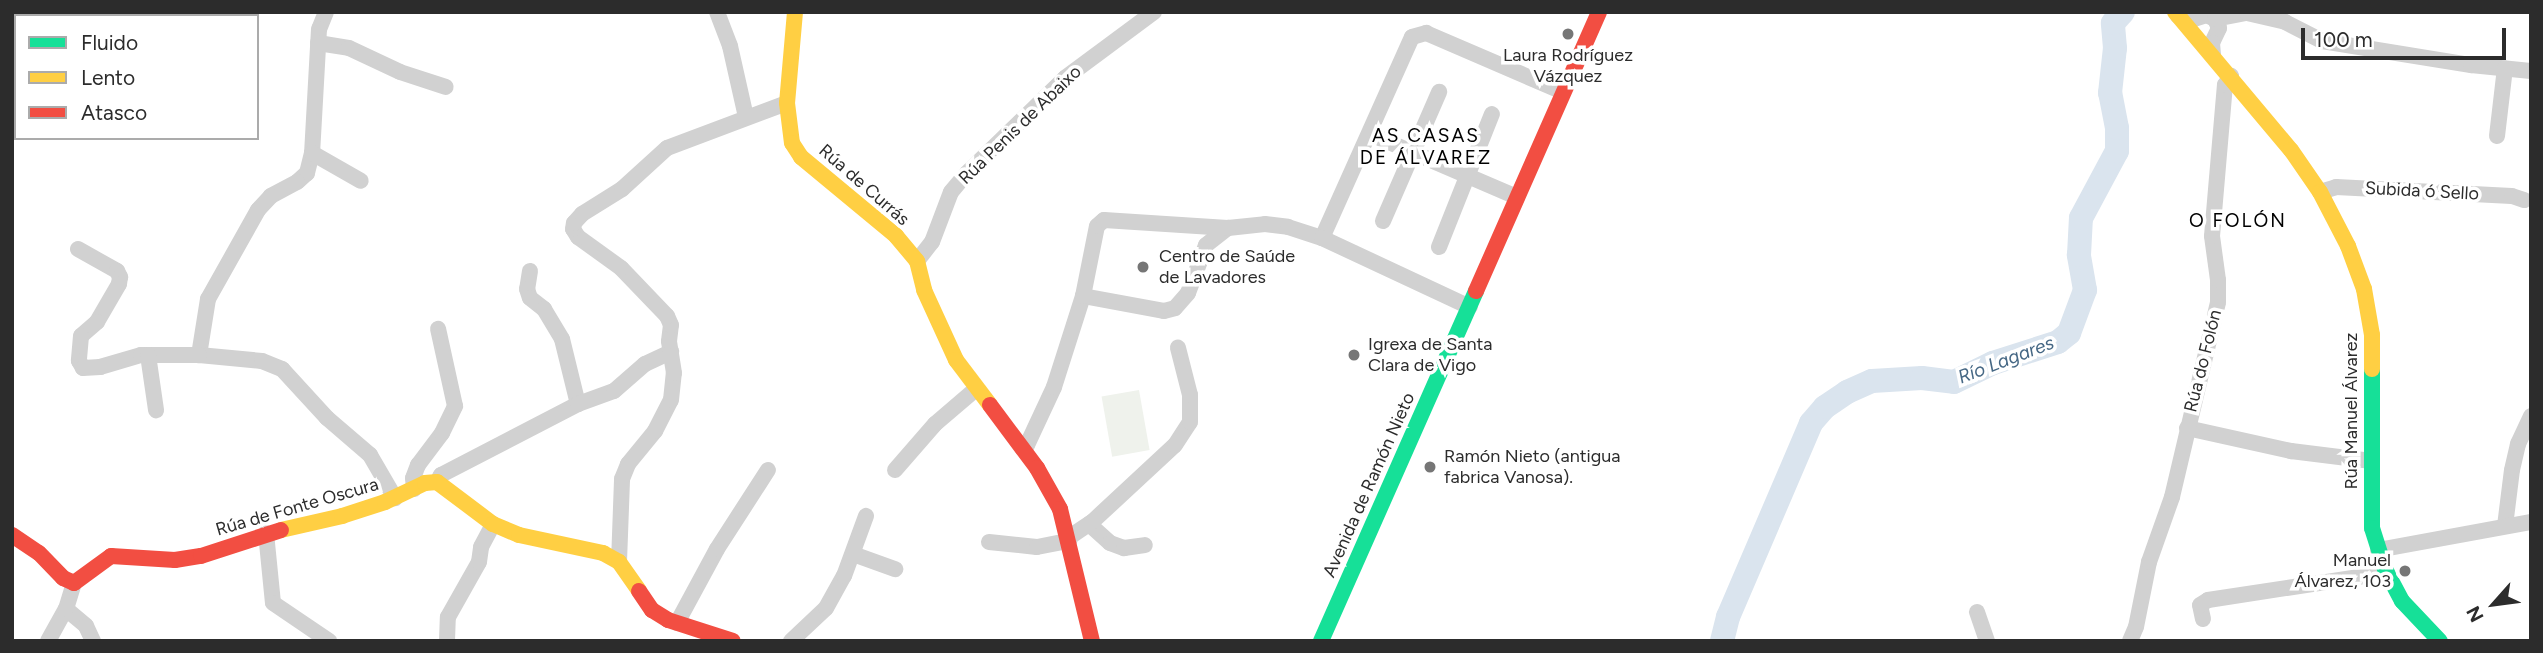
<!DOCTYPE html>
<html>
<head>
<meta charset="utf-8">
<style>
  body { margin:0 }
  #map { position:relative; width:2543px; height:653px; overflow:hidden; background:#fff; font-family:Figtree,sans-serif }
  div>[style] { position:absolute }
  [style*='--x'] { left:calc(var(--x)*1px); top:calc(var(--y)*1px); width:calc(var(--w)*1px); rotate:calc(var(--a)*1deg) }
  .green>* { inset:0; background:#eff2ec; transform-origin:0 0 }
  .river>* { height:24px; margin:-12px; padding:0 12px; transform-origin:12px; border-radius:12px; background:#dae4ee }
  .street>* { height:16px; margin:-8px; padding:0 8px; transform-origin:8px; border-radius:8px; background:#d1d1d1 }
  .fast>* { height:16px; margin:-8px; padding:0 8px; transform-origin:8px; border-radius:8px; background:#16e098 }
  .slow>* { height:16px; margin:-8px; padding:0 8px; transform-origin:8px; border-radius:8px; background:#ffcf43 }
  .jam>* { height:16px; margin:-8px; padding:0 8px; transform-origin:8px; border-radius:8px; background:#f24e42 }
  .dots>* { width:19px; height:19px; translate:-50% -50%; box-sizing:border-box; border:4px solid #fff; border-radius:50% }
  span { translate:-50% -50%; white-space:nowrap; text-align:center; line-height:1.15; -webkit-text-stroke:7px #fff; paint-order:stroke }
  .poi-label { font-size:18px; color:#2c2c2c }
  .left { translate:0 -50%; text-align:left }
  .right { translate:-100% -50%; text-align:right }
  .street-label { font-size:18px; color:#2c2c2c }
  .neighbourhood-label { font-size:19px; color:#000; letter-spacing:2px }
  .water-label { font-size:19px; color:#456784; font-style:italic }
  .frame { position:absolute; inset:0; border:14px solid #2c2c2c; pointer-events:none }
  .legend { position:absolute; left:14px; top:14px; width:245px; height:126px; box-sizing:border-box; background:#fff; border:2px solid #ababab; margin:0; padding:9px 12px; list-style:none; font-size:21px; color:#2c2c2c }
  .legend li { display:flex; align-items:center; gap:14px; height:35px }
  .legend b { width:35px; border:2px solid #ababab }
  .north { position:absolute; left:2459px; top:569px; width:70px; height:70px; -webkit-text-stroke:5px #fff; paint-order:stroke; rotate:242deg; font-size:19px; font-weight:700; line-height:28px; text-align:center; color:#2c2c2c }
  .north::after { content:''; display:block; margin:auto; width:24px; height:32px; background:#2c2c2c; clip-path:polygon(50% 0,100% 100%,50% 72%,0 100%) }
  .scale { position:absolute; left:2301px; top:28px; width:205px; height:32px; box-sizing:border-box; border:4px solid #2c2c2c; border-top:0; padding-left:9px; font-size:21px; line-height:24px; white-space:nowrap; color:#2c2c2c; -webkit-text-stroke:5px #fff; paint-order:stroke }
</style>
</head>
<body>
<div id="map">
  <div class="green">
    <div style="left:1139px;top:390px;width:61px;height:38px;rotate:80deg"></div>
  </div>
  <div class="river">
    <div style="--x:1722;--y:641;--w:25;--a:-76"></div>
    <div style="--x:1728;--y:617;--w:211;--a:-66.8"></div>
    <div style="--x:1811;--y:423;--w:21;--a:-49"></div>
    <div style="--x:1825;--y:407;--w:27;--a:-34"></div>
    <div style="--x:1847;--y:392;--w:27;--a:-24"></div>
    <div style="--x:1872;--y:381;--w:50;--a:-3.4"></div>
    <div style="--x:1922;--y:378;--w:32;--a:7"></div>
    <div style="--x:1954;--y:382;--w:43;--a:-26"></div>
    <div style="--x:1993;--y:363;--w:68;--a:-17.9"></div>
    <div style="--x:2058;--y:342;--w:14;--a:-39"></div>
    <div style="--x:2069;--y:333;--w:46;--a:-69.6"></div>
    <div style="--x:2085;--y:290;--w:36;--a:-100"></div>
    <div style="--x:2079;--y:255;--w:37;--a:-87"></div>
    <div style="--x:2081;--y:218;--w:76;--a:-61.8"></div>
    <div style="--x:2117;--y:151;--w:23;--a:-90"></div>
    <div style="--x:2117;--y:128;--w:36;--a:-101"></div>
    <div style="--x:2110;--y:93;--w:45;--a:-83.7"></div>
    <div style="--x:2115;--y:48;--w:25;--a:-95"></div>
    <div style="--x:2113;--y:23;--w:15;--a:-48"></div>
  </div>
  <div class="street">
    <div style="--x:104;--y:12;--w:4;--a:76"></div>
    <div style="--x:326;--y:12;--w:18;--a:112"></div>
    <div style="--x:319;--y:29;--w:124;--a:93.2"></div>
    <div style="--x:312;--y:153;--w:21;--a:104"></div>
    <div style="--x:307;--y:173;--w:13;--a:138"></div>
    <div style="--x:297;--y:182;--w:30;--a:152"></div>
    <div style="--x:271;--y:196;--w:19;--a:133"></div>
    <div style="--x:258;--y:210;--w:102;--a:119.3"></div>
    <div style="--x:208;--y:299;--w:57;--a:99.1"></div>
    <div style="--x:199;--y:355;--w:63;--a:5.4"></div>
    <div style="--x:262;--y:361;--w:22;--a:22"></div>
    <div style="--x:282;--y:369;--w:67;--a:47.4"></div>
    <div style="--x:327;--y:418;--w:57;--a:40.7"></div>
    <div style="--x:370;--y:455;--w:50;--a:59.8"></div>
    <div style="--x:717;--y:12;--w:36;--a:69"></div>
    <div style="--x:730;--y:46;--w:73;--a:77.3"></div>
    <div style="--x:2178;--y:16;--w:11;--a:27"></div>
    <div style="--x:2188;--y:21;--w:20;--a:-18"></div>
    <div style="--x:2207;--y:15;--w:9;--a:27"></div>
    <div style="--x:2215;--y:19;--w:10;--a:66"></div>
    <div style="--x:2219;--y:28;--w:17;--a:115"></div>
    <div style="--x:2212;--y:43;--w:12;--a:85"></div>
    <div style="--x:2215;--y:19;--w:33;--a:-11"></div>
    <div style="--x:2247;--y:13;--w:39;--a:13"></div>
    <div style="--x:2285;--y:22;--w:42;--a:27.2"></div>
    <div style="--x:2322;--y:41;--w:151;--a:9.2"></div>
    <div style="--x:2471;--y:65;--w:60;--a:5.7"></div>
    <div style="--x:318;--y:43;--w:31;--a:9"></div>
    <div style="--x:349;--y:48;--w:56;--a:25.2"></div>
    <div style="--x:400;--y:72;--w:48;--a:18.1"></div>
    <div style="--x:1370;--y:134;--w:160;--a:23.2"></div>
    <div style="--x:2497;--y:136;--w:68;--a:-83.3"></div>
    <div style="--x:312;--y:153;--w:56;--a:29.7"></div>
    <div style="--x:2320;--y:192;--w:17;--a:-17"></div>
    <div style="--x:2336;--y:187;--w:176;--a:2.9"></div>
    <div style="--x:2512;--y:196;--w:13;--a:18"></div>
    <div style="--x:1383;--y:221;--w:141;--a:-66.5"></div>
    <div style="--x:1322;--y:238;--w:220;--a:-65.9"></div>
    <div style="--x:1412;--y:37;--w:15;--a:-16"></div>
    <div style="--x:1426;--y:33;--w:149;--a:23.3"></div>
    <div style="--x:1439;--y:247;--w:143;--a:-68.3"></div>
    <div style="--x:78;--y:249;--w:45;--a:29.4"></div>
    <div style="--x:117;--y:271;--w:7;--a:63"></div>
    <div style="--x:120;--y:277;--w:7;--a:98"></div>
    <div style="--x:119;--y:284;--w:44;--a:120.1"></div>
    <div style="--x:97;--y:322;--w:21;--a:139"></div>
    <div style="--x:81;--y:336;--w:25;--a:95"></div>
    <div style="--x:79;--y:361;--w:8;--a:60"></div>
    <div style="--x:83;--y:368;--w:17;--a:-3"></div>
    <div style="--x:100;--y:367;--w:43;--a:-16.3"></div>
    <div style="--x:141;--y:355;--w:58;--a:0"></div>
    <div style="--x:917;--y:261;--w:24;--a:-52"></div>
    <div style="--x:932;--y:242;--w:53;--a:-69.2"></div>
    <div style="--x:951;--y:192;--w:23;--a:-50"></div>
    <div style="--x:966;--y:174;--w:138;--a:-44.1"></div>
    <div style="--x:1065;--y:78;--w:111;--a:-36.6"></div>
    <div style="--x:530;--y:271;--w:18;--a:99"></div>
    <div style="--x:527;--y:289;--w:9;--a:72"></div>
    <div style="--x:530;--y:298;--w:18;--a:38"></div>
    <div style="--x:544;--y:309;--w:35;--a:59"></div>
    <div style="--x:562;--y:339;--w:67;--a:76.2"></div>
    <div style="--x:1083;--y:296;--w:82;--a:10.5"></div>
    <div style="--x:1164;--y:311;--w:11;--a:-15"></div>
    <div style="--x:1175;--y:308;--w:20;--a:-49"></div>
    <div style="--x:1188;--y:293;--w:51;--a:-69.4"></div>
    <div style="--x:1206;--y:245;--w:28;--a:-38"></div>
    <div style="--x:1228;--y:228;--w:37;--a:-6"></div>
    <div style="--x:1265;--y:224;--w:23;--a:7"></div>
    <div style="--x:1288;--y:227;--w:36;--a:18"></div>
    <div style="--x:1322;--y:238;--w:163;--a:25"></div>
    <div style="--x:148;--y:355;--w:56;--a:81.7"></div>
    <div style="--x:2187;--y:428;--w:107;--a:12.5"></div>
    <div style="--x:2291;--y:451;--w:81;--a:7.1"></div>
    <div style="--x:1022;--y:448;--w:6;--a:-31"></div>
    <div style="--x:1027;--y:445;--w:64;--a:-65"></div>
    <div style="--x:1054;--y:387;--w:96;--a:-72.3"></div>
    <div style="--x:1083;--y:296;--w:71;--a:-78.7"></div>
    <div style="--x:1097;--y:226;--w:9;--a:-41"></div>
    <div style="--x:1104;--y:220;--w:124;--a:3.7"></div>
    <div style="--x:895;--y:470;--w:61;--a:-49"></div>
    <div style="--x:935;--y:424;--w:54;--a:-40.5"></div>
    <div style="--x:437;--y:482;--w:8;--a:-60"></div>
    <div style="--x:441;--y:475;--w:154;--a:-27.4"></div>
    <div style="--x:578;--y:404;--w:38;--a:-20"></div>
    <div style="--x:614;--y:391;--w:41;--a:-41.1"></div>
    <div style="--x:645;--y:364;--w:29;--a:-25"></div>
    <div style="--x:414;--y:489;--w:11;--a:-95"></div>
    <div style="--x:413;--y:478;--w:14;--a:-69"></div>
    <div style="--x:418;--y:465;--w:40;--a:-53"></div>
    <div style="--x:442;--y:433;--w:30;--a:-64"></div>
    <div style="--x:455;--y:406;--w:79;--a:-102.4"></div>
    <div style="--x:1089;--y:524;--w:28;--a:42"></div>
    <div style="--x:1110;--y:543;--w:15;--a:20"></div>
    <div style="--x:1124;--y:548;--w:21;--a:-8"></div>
    <div style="--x:2505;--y:526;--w:56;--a:-82.9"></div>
    <div style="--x:2512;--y:470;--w:27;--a:-77"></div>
    <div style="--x:2518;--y:444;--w:31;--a:-65"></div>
    <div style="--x:266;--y:533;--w:70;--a:84.3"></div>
    <div style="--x:273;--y:603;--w:68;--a:34.2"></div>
    <div style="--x:1068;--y:538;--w:29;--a:-34"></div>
    <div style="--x:1092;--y:522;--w:113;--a:-42.9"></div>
    <div style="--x:1175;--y:445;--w:27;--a:-57"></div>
    <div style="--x:1190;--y:422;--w:27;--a:-90"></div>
    <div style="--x:1190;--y:395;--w:49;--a:-104.3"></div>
    <div style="--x:989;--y:542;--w:48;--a:5.9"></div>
    <div style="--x:1037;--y:547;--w:33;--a:-11"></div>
    <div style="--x:2378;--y:550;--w:156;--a:-10.4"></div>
    <div style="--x:853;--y:554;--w:45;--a:19.7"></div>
    <div style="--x:619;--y:562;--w:83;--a:-87.9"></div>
    <div style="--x:622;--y:479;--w:16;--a:-68"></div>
    <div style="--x:628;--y:464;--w:43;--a:-50.7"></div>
    <div style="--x:655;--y:431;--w:35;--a:-63"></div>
    <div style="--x:671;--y:400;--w:27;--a:-84"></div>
    <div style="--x:674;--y:373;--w:32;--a:-99"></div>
    <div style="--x:669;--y:341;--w:16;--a:-83"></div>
    <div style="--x:671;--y:325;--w:10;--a:-114"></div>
    <div style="--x:667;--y:316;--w:66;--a:-133.8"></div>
    <div style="--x:621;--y:268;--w:53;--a:-144.2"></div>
    <div style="--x:578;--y:237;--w:9;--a:-122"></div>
    <div style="--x:573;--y:229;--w:6;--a:-81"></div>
    <div style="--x:574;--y:223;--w:12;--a:-48"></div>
    <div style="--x:582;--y:214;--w:47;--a:-32"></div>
    <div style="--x:622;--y:189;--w:61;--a:-42.3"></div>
    <div style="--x:667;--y:148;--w:128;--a:-20.6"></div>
    <div style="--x:66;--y:609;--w:26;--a:40"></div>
    <div style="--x:86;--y:626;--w:17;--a:65"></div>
    <div style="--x:1977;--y:612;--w:31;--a:71"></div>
    <div style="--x:2203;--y:619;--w:14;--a:-102"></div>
    <div style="--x:2200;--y:605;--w:9;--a:-32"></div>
    <div style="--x:2208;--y:600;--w:158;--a:-8.7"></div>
    <div style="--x:2364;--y:576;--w:22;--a:-18"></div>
    <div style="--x:677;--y:623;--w:84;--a:-61.6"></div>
    <div style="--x:717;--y:549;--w:94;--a:-57.2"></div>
    <div style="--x:48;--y:641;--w:37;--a:-61"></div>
    <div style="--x:66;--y:609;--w:27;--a:-73"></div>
    <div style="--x:447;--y:641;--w:24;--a:-88"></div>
    <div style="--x:448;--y:617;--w:63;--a:-60.6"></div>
    <div style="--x:479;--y:562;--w:15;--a:-82"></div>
    <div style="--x:481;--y:547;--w:26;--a:-62"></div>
    <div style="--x:791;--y:641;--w:48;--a:-43.3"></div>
    <div style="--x:826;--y:608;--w:37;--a:-61"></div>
    <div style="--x:844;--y:576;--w:64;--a:-69.9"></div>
    <div style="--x:2130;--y:641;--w:15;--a:-67"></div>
    <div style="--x:2136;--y:627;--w:66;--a:-78.7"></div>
    <div style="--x:2149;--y:562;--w:69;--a:-70.5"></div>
    <div style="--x:2172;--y:497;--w:200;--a:-76.7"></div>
    <div style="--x:2218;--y:302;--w:22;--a:-90"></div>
    <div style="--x:2218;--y:280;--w:44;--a:-97.8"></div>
    <div style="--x:2212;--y:236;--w:152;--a:-85.1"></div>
    <div style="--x:2225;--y:85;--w:11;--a:-56"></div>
  </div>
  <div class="fast">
    <div style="--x:2372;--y:369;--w:159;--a:90"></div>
    <div style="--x:2372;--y:528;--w:43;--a:72.4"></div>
    <div style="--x:2385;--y:569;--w:36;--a:62"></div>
    <div style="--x:2402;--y:601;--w:55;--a:46.5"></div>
    <div style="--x:1321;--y:641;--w:383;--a:-66.1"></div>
  </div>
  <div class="slow">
    <div style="--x:795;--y:12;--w:91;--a:95"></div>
    <div style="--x:787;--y:103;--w:40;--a:82.9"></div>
    <div style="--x:792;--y:143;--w:17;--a:57"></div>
    <div style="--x:801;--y:157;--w:124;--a:39.7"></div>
    <div style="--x:896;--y:236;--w:33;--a:50"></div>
    <div style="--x:917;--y:261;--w:30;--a:76"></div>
    <div style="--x:924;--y:290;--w:77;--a:65.4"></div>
    <div style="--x:956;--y:360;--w:56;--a:52.9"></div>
    <div style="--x:2175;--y:12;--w:180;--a:50"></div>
    <div style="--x:2291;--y:150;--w:51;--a:55.4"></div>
    <div style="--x:2320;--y:192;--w:61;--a:62.6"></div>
    <div style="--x:2348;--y:246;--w:46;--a:69.6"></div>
    <div style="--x:2364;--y:289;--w:47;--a:80.1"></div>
    <div style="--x:2372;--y:335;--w:34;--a:90"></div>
    <div style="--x:281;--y:530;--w:63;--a:-12.9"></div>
    <div style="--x:342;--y:516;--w:45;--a:-18"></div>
    <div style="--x:385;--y:502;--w:44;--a:-25.4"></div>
    <div style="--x:425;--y:483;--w:12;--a:-5"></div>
    <div style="--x:437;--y:482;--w:70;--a:36.9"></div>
    <div style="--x:493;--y:524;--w:28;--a:23"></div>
    <div style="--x:519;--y:535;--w:86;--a:12.1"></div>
    <div style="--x:603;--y:553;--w:18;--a:29"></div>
    <div style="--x:619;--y:562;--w:35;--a:55"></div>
  </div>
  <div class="jam">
    <div style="--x:1476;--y:291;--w:305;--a:-66.2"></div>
    <div style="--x:990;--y:405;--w:79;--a:53.3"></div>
    <div style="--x:1037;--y:468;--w:47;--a:60.7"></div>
    <div style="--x:1060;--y:509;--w:136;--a:76.4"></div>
    <div style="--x:12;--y:535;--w:32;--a:34"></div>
    <div style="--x:39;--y:553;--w:35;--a:46"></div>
    <div style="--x:63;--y:578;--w:12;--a:24"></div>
    <div style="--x:74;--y:583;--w:46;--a:-36.1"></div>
    <div style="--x:111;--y:556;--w:64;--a:3.6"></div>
    <div style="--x:175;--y:560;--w:26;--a:-9"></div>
    <div style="--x:201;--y:556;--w:84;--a:-18"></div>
    <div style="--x:639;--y:591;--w:23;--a:56"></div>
    <div style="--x:652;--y:610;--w:19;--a:32"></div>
    <div style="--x:668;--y:620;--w:68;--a:17.9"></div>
  </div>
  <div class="dots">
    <div style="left:1568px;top:34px;background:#767676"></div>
    <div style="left:1143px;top:267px;background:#767676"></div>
    <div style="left:1354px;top:355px;background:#767676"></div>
    <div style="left:1430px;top:467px;background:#767676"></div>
    <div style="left:2405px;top:571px;background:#767676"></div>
  </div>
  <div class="poi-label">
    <span style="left:1568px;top:66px">Laura Rodríguez<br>Vázquez</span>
    <span class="left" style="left:1159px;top:267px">Centro de Saúde<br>de Lavadores</span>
    <span class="left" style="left:1368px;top:355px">Igrexa de Santa<br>Clara de Vigo</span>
    <span class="left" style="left:1444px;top:467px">Ramón Nieto (antigua<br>fabrica Vanosa).</span>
    <span class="right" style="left:2391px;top:571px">Manuel<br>Álvarez, 103</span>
  </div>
  <div class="street-label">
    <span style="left:1020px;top:125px;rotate:-44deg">Rúa Penis de Abaixo</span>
    <span style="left:864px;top:185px;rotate:41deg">Rúa de Currás</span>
    <span style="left:2422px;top:191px;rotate:3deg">Subida ó Sello</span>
    <span style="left:2203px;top:361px;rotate:-76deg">Rúa do Folón</span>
    <span style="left:2351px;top:411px;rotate:-90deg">Rúa Manuel Álvarez</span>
    <span style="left:1369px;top:485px;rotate:-66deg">Avenida de Ramón Nieto</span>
    <span style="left:297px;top:507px;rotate:-16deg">Rúa de Fonte Oscura</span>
  </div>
  <div class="neighbourhood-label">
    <span style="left:1426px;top:147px">AS CASAS<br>DE ÁLVAREZ</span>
    <span style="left:2238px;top:221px">O FOLÓN</span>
  </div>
  <div class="water-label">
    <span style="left:2006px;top:360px;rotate:-21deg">Río Lagares</span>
  </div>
  <div class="frame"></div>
  <ul class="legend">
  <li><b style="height:9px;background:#16e098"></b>Fluido</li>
  <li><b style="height:9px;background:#ffcf43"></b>Lento</li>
  <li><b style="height:9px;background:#f24e42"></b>Atasco</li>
  </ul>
  <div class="north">N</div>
  <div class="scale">100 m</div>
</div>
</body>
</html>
